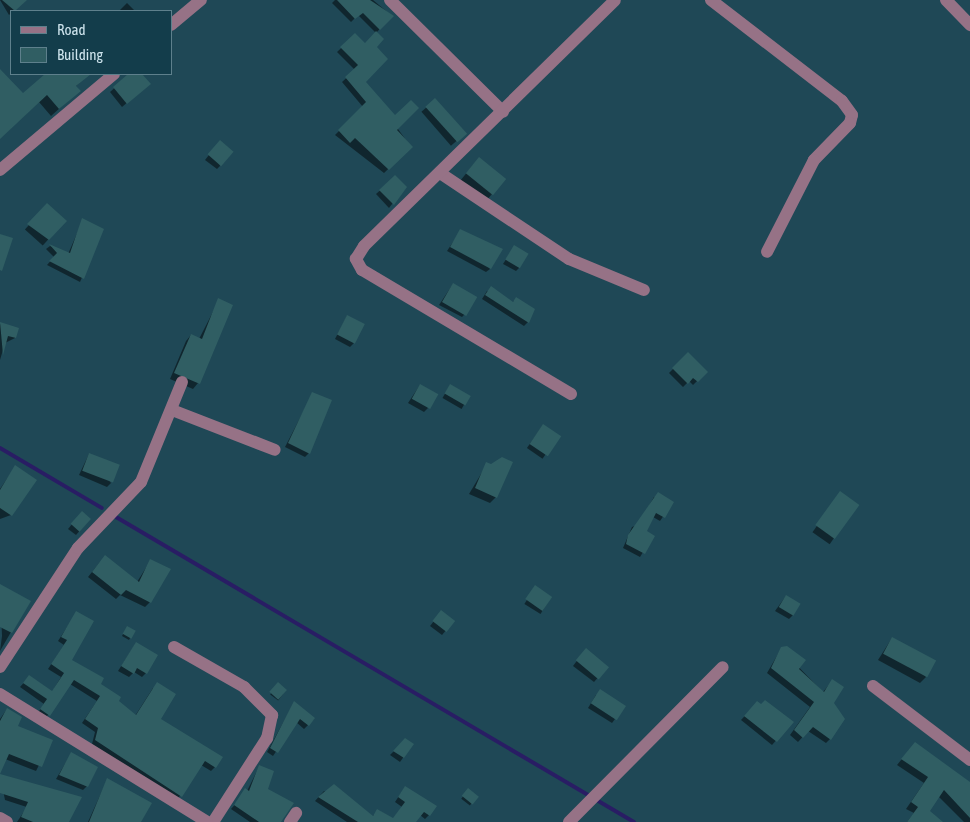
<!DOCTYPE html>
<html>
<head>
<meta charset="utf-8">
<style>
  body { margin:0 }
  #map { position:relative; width:970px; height:822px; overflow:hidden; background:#1f4856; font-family:"Asap Condensed",sans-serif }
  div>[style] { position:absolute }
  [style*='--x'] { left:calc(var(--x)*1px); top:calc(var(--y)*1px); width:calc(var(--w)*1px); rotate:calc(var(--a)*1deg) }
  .shadow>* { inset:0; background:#0007; transform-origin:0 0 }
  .stream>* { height:4px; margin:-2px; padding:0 2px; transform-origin:2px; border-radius:2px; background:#291d64 }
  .building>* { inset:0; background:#305e63; transform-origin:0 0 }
  .minor>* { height:12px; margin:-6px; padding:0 6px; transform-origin:6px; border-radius:6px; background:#967286 }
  span { translate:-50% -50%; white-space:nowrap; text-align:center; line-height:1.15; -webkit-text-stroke:4px #133d4b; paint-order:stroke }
  .legend { position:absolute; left:10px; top:10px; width:162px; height:65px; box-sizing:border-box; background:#133d4b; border:1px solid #5e808c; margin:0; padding:6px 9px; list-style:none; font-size:15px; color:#cee4ed }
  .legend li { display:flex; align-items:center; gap:10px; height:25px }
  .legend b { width:25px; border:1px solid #5e808c }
</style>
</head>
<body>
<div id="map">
  <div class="shadow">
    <div style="clip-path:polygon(0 0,25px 0,9px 15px)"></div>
    <div style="clip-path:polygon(335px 0,373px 0,392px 16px,376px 33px,375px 47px,364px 82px,411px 147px,384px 173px,335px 135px,363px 107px,342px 82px,355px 70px,337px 52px,355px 35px,365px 45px,376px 33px,358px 15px,351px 22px,332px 3px)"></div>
    <div style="clip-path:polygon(127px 3px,135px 11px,119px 11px)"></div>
    <div style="clip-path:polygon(0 71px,23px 95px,47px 74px,89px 74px,75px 87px,79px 91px,51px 116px,39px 102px,0 138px)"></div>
    <div style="clip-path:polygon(130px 74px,141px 74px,149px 84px,122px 107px,110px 92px)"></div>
    <div style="left:435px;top:100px;width:45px;height:18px;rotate:49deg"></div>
    <div style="clip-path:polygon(216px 146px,220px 166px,217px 169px,205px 160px)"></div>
    <div style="clip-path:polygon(473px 165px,505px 179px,486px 201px,460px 181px)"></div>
    <div style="clip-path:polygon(395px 177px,405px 187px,389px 208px,376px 194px)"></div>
    <div style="left:47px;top:205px;width:24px;height:33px;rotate:42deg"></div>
    <div style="clip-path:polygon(83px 220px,103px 230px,80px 282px,47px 265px,54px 257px,46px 249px,50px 246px,68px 254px)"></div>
    <div style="clip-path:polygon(461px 230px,490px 269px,486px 272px,447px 251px)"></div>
    <div style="clip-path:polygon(514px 247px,520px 267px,516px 271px,503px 264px)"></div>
    <div style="clip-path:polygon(453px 284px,466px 313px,462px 317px,439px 305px)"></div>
    <div style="clip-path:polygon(487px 291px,512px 303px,516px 299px,528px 322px,524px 326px,482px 299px)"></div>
    <div style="clip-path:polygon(219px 300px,232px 305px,198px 383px,193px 389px,170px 379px,186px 341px,191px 335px,199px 339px)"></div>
    <div style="clip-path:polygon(347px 316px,354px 343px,350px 347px,335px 339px)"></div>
    <div style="clip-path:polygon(0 324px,17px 329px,15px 338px,5px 343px,0 360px)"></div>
    <div style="clip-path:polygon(688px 354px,706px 372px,693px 385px,689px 381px,683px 387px,669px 373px)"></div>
    <div style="clip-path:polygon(420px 385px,428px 408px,424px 412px,408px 403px)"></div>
    <div style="left:450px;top:385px;width:22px;height:15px;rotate:30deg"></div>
    <div style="clip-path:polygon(313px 393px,309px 453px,305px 457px,285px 447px)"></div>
    <div style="left:543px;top:425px;width:19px;height:28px;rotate:35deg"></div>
    <div style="clip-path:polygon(89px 454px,111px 483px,107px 487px,79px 475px)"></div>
    <div style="clip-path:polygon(487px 464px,496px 497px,490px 503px,469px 494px)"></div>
    <div style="clip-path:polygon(15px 467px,11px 515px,0 519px,0 489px)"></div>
    <div style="left:840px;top:493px;width:21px;height:48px;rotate:35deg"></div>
    <div style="clip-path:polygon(654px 497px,673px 502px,660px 521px,653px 517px,645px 532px,653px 536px,640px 557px,623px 548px,632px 527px,638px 525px)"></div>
    <div style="clip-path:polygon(78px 517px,90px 519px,76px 535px,68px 529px)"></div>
    <div style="clip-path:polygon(151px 560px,150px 602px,145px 607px,120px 595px,116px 599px,88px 577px,100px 562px,137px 582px)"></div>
    <div style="clip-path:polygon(0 586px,11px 632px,0 651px,2px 636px)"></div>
    <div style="left:535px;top:587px;width:19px;height:20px;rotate:32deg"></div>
    <div style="clip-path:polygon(786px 596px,793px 615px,789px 619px,775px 611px)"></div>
    <div style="clip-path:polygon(77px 612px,70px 661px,135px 716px,153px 688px,160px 719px,215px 767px,211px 771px,201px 765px,177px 800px,92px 744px,95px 732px,82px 723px,97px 701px,70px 684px,45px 719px,37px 714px,44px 704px,20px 687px,29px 677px,52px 692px,61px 677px,48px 669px,64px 645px,58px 641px)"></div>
    <div style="clip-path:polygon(438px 616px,454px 621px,442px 635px,430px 626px)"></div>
    <div style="clip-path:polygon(126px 629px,134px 631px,129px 640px,122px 636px)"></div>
    <div style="clip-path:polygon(892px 638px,926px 677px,920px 683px,878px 660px)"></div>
    <div style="clip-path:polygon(136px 643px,146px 673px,142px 677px,134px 672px,129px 677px,118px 671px)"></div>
    <div style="clip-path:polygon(781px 649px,823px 692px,832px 681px,830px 739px,826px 743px,808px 731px,798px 742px,790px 735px,810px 707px,767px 673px)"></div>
    <div style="clip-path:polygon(582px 654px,607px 667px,594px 682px,573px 666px)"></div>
    <div style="left:278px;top:684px;width:10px;height:13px;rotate:37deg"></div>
    <div style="clip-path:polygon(596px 695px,624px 707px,612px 723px,588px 708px)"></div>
    <div style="clip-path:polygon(294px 703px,314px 719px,304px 729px,296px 722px,273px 756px,267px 752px)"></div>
    <div style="clip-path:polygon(754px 706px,792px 722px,772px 745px,741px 720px)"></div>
    <div style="clip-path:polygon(7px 709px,16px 726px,51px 741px,36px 771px,5px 759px,0 771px,0 719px)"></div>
    <div style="clip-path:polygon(405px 740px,412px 745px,400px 762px,390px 755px)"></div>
    <div style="clip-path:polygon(910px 749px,970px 784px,970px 822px,964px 822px,938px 796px,929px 811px,941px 822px,907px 822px,914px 813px,906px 809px,924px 783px,897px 765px)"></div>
    <div style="clip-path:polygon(71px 754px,87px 786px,83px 790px,56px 779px)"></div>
    <div style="clip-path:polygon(259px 767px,266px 790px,280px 822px,250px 822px,231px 809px,247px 791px)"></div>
    <div style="clip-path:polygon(0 775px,67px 820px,5px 800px)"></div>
    <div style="clip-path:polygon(107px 780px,140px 822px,88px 822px)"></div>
    <div style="clip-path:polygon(405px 787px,429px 815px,425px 819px,420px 815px,414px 822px,347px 822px,315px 801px,324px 791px,372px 817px,378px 810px,393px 819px,402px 807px,395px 802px)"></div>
    <div style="left:468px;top:790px;width:11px;height:11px;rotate:38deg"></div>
    <div style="clip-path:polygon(27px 807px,51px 822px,17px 822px)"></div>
  </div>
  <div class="stream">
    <div style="--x:0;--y:448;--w:118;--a:30.5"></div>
    <div style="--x:116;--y:517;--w:601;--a:30.49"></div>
  </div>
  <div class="building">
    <div style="clip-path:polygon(2px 0,27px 0,15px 11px)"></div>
    <div style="clip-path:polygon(337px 0,370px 0,394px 16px,380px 30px,363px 13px,355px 19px)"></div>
    <div style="clip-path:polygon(376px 31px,384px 39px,377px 47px,388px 59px,366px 82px,395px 115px,411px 100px,419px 108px,397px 130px,413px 147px,389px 170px,355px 138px,350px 143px,338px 130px,366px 102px,345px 77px,358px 65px,340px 47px,355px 33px,365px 43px)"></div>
    <div style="clip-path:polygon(0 69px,23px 93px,45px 74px,91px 74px,76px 86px,81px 91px,59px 109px,47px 95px,0 139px)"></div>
    <div style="clip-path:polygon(128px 74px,142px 74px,151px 84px,127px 104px,113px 87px)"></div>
    <div style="left:435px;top:98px;width:48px;height:13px;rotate:48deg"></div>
    <div style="left:220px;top:140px;width:18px;height:19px;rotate:41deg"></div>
    <div style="left:479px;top:157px;width:35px;height:21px;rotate:39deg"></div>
    <div style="clip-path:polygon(395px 175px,407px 187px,394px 205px,379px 190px)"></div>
    <div style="clip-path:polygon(47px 203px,67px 221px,49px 240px,27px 224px)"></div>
    <div style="clip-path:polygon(82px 218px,104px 229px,84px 279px,49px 261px,57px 253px,49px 244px,70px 253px)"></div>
    <div style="clip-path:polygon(460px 229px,503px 249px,491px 269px,450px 247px)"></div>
    <div style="clip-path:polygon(0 234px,13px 238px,2px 271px,0 270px)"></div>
    <div style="left:514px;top:245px;width:17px;height:17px;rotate:31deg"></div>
    <div style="left:453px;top:283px;width:28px;height:22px;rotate:30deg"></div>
    <div style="clip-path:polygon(491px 286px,513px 302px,516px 297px,535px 309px,529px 323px,485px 295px)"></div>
    <div style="clip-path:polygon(218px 298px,233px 305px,200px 384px,174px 373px,191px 334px,202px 339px)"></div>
    <div style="left:347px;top:315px;width:20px;height:22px;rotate:27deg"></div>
    <div style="clip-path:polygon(0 322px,19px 328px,16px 338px,8px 336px,3px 355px)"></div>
    <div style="clip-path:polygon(688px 352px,708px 372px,698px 382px,693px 378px,688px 384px,672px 368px)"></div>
    <div style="left:420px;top:384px;width:21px;height:17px;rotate:29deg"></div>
    <div style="left:450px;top:384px;width:24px;height:11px;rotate:30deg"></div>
    <div style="clip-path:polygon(312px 392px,332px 400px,310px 454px,288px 443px)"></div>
    <div style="left:543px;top:424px;width:22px;height:24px;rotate:34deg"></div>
    <div style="left:89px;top:453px;width:33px;height:19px;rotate:21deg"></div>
    <div style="clip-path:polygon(502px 457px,513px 462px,497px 498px,475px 488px,486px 462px,491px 464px)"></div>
    <div style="clip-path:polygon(15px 465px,37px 480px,12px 516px,0 508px,0 490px)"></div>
    <div style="left:840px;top:491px;width:24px;height:42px;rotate:36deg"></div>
    <div style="clip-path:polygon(658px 492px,674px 502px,665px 518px,656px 513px,647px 531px,655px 536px,645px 554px,626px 544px,628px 535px)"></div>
    <div style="left:82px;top:511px;width:12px;height:17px;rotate:42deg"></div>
    <div style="clip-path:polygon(105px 555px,139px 582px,150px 559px,171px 569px,151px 603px,126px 590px,121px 595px,92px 572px)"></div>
    <div style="clip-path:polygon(0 584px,31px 601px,12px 633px,0 627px)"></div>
    <div style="left:535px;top:585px;width:21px;height:17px;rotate:35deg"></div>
    <div style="left:786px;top:595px;width:17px;height:14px;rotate:31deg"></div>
    <div style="left:441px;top:610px;width:18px;height:14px;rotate:38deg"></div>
    <div style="clip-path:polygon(76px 611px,94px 621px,72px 660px,104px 678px,101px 684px,121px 697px,119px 701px,136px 715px,157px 682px,176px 694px,161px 719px,223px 757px,216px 768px,205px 761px,182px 797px,95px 740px,98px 728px,85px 719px,100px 696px,74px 680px,50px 716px,40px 709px,47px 699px,23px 683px,29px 675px,52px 691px,64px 673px,51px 664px,67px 640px,61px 637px)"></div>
    <div style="left:127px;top:626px;width:10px;height:9px;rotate:29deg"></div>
    <div style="left:892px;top:637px;width:50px;height:19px;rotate:28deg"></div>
    <div style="clip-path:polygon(136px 642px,158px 655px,147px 674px,137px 668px,134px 674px,121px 666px)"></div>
    <div style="clip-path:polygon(787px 646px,806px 660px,799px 669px,824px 692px,832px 679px,844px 687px,834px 703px,845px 719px,831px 740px,813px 727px,803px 738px,794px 730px,814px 702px,771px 668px,781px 647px)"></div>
    <div style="left:586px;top:648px;width:30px;height:16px;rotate:40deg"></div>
    <div style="left:278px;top:682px;width:12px;height:13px;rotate:42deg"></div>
    <div style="left:600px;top:689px;width:31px;height:17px;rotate:33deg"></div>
    <div style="clip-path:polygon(765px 700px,794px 722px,777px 742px,744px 716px,757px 701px,761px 704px)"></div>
    <div style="clip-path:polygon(294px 701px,315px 718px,309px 726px,300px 719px,278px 753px,270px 748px)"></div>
    <div style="clip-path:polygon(7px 708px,22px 717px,18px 726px,53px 740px,42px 767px,9px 754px,0 774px,82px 797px,69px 822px,33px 822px,21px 817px,28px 802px,0 793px,0 721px)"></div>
    <div style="clip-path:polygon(405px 738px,414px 744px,404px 758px,393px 751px)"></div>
    <div style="clip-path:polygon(915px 742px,970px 782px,970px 818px,944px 790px,930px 811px,943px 822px,907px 822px,918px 807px,911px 802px,928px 777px,901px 759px)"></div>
    <div style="clip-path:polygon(71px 752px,98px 767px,88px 787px,59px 775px)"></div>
    <div style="clip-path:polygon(259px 765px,274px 771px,268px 789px,294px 803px,281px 822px,259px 822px,234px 805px,245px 788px,249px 791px)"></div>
    <div style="clip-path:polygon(107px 778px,152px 803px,141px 822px,89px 822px)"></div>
    <div style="clip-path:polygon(334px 784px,373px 816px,377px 809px,393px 818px,405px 802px,398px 797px,405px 786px,437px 806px,430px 816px,424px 812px,416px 822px,358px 822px,318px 797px)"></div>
    <div style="left:468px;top:788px;width:14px;height:10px;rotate:39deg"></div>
  </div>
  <div class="minor">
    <div style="--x:390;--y:0;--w:159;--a:44.7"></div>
    <div style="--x:711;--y:0;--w:165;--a:37.6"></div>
    <div style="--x:842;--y:101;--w:17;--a:54"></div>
    <div style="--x:852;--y:115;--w:8;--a:104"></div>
    <div style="--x:850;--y:123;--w:52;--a:134.2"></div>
    <div style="--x:814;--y:160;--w:103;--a:117.1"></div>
    <div style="--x:946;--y:0;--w:35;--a:46"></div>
    <div style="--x:171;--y:25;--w:39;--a:-40"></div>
    <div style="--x:0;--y:170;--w:149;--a:-40.1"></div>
    <div style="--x:440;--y:173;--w:155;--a:33.7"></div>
    <div style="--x:569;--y:259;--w:81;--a:22.5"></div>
    <div style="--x:571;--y:394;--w:243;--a:-149.3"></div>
    <div style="--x:362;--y:270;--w:13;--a:-119"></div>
    <div style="--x:356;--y:259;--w:15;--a:-58"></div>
    <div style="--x:364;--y:246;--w:351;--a:-44.4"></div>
    <div style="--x:172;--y:410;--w:110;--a:21.2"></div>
    <div style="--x:174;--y:647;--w:81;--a:29.7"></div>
    <div style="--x:244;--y:687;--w:40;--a:45"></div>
    <div style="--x:272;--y:715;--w:24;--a:102"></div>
    <div style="--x:267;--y:738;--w:100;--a:122.7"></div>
    <div style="--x:0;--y:667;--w:142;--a:-56.8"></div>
    <div style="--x:78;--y:548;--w:91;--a:-46.3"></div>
    <div style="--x:141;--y:482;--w:108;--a:-67.7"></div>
    <div style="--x:873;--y:686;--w:122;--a:37.3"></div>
    <div style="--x:0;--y:694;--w:243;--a:31.7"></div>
    <div style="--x:0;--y:818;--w:8;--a:30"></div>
    <div style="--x:290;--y:822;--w:11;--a:-56"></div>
    <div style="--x:569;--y:822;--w:218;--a:-45.2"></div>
  </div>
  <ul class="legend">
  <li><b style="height:6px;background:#967286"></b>Road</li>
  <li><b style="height:14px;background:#305e63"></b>Building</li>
  </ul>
</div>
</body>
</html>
